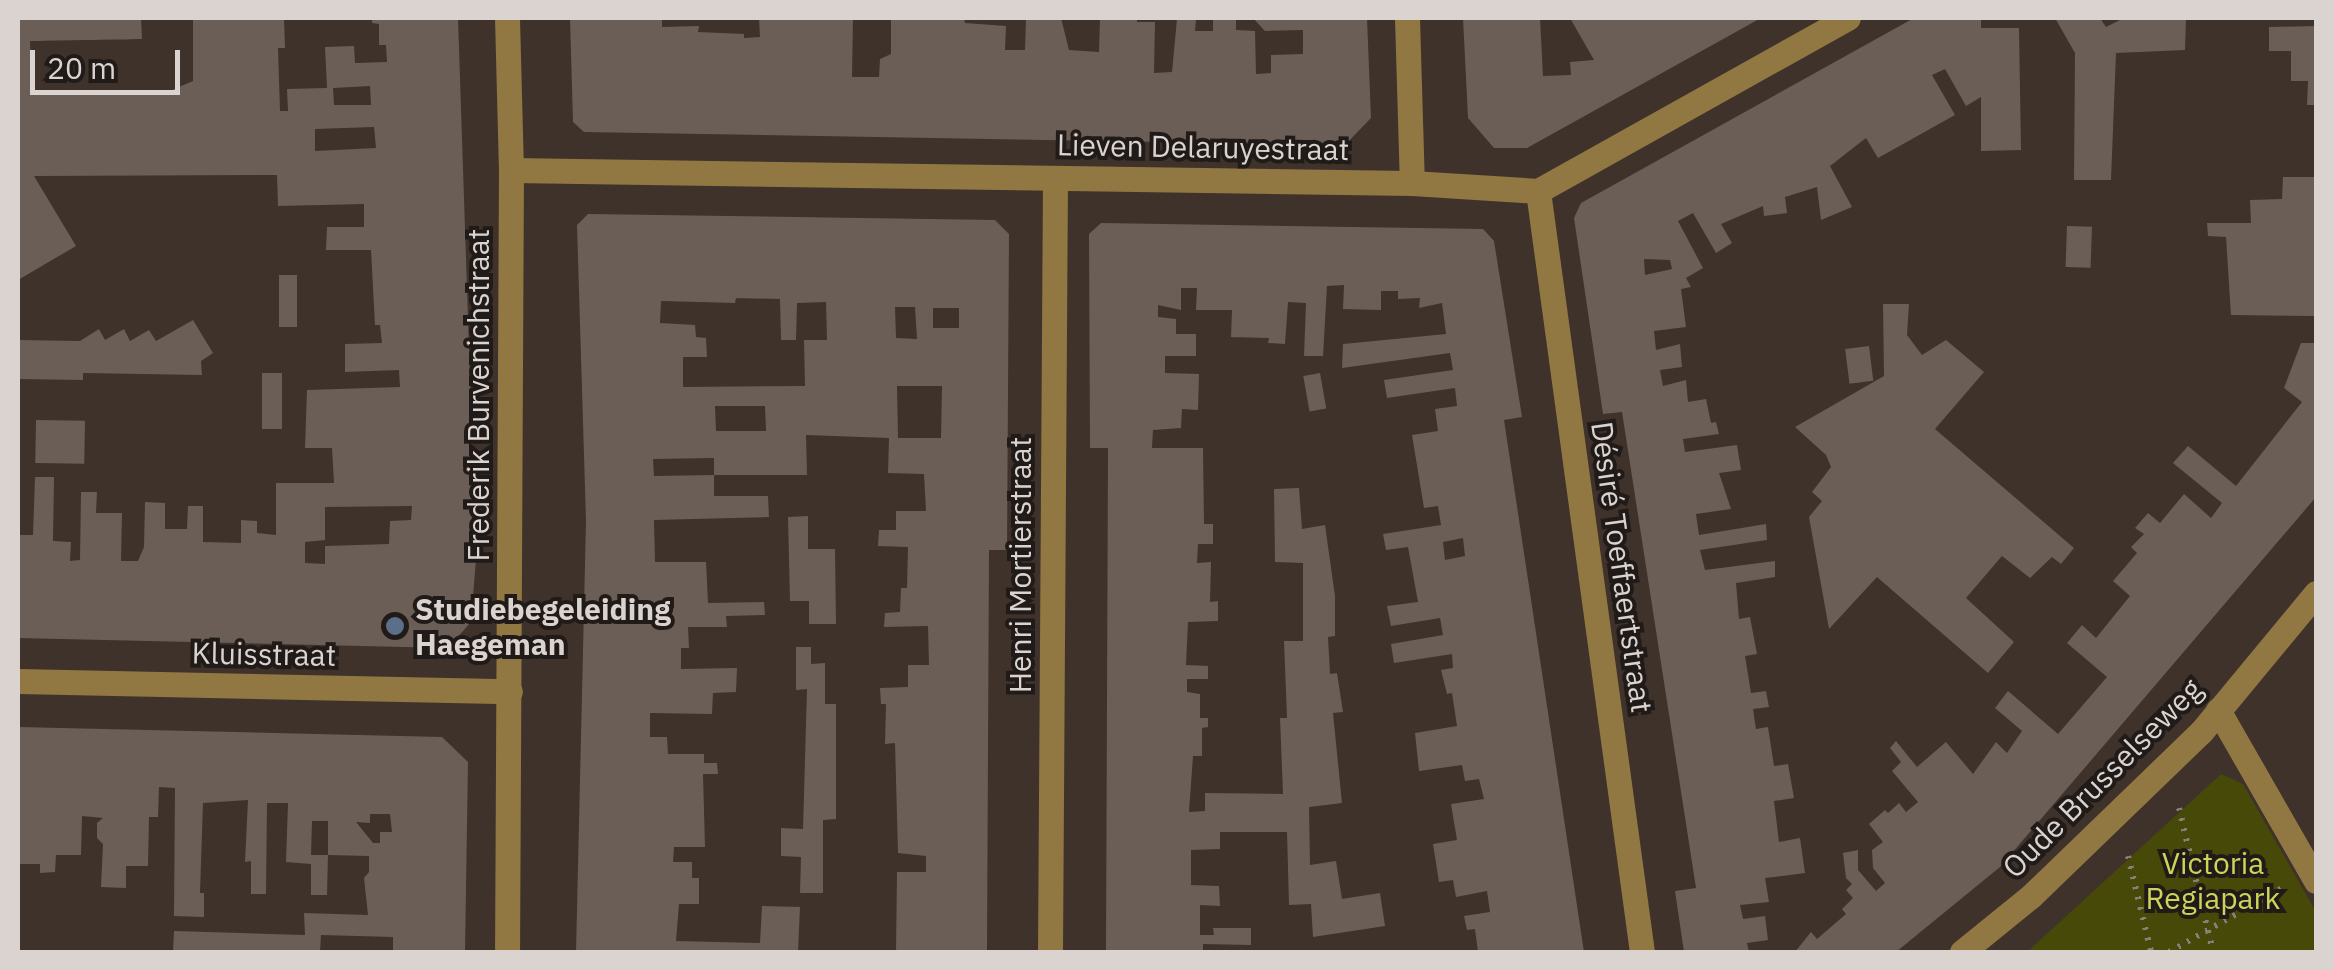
<!DOCTYPE html>
<html>
<head>
<meta charset="utf-8">
<style>
  body { margin:0 }
  #map { position:relative; width:2334px; height:970px; overflow:hidden; background:#3e322b; font-family:"IBM Plex Sans",sans-serif }
  div>[style] { position:absolute }
  [style*='--x'] { left:calc(var(--x)*1px); top:calc(var(--y)*1px); width:calc(var(--w)*1px); rotate:calc(var(--a)*1deg) }
  .green>* { inset:0; background:#474909 }
  .building>* { inset:0; background:#6b5e56; transform-origin:0 0 }
  .path>* { height:6px; margin-top:-3px; transform-origin:0; background:repeating-linear-gradient(90deg,#897f7a 0 2.5px,transparent 0 10.5px) }
  .minor>* { height:25px; margin:-12.5px; padding:0 12.5px; transform-origin:12.5px; border-radius:12.5px; background:#917741 }
  .dots>* { width:28px; height:28px; translate:-50% -50%; box-sizing:border-box; border:5px solid #201b18; border-radius:50% }
  span { translate:-50% -50%; white-space:nowrap; text-align:center; line-height:1.15; -webkit-text-stroke:8px #201b18; paint-order:stroke }
  .street-label { font-size:30px; color:#dbd3cf }
  .poi-label { font-size:30px; color:#dbd3cf; font-weight:700 }
  .left { translate:0 -50%; text-align:left }
  .park-label { font-size:30px; color:#cfd459 }
  .frame { position:absolute; inset:0; border:20px solid #dbd3cf; pointer-events:none }
  .scale { position:absolute; left:30px; top:50px; width:150px; height:45px; box-sizing:border-box; border:5px solid #dbd3cf; border-top:0; padding-left:12px; font-size:30px; line-height:35px; white-space:nowrap; color:#dbd3cf; -webkit-text-stroke:8px #201b18; paint-order:stroke }
</style>
</head>
<body>
<div id="map">
  <div class="green">
    <div style="clip-path:polygon(2221px 774px,2243px 784px,2316px 912px,2316px 952px,2027px 952px)"></div>
  </div>
  <div class="building">
    <div style="clip-path:polygon(evenodd,18px 18px,141px 18px,142px 39px,30px 41px,32px 93px,172px 90px,193px 81px,193px 18px,284px 18px,285px 48px,278px 48px,280px 111px,288px 111px,287px 89px,327px 88px,325px 47px,354px 46px,355px 63px,387px 62px,386px 45px,379px 45px,379px 24px,372px 23px,372px 18px,458px 18px,476px 559px,471px 622px,448px 648px,18px 638px,18px 535px,33px 535px,35px 477px,54px 477px,53px 541px,71px 542px,70px 561px,80px 560px,81px 492px,97px 492px,96px 513px,122px 513px,121px 561px,138px 561px,144px 547px,145px 502px,165px 503px,165px 529px,187px 529px,188px 506px,203px 506px,203px 542px,241px 543px,241px 520px,257px 521px,257px 533px,276px 535px,276px 483px,334px 483px,332px 448px,305px 448px,307px 390px,400px 387px,399px 370px,345px 372px,345px 344px,382px 343px,380px 325px,375px 325px,371px 250px,326px 250px,327px 227px,364px 227px,364px 204px,278px 206px,277px 175px,34px 176px,76px 246px,18px 280px,18px 18px,370px 86px,371px 105px,334px 105px,333px 88px,370px 86px,18px 18px,374px 127px,376px 148px,315px 151px,315px 129px,374px 127px,18px 18px,412px 506px,411px 520px,390px 521px,389px 544px,325px 546px,325px 564px,305px 563px,305px 542px,325px 540px,325px 507px,412px 506px)"></div>
    <div style="clip-path:polygon(570px 18px,662px 18px,662px 27px,699px 26px,698px 32px,744px 34px,744px 38px,760px 37px,759px 18px,853px 18px,852px 77px,879px 77px,880px 59px,891px 54px,891px 18px,964px 18px,965px 23px,1006px 26px,1005px 50px,1025px 50px,1026px 18px,1061px 18px,1069px 50px,1099px 52px,1100px 18px,1137px 18px,1137px 22px,1155px 22px,1154px 73px,1172px 72px,1177px 19px,1196px 20px,1195px 31px,1213px 31px,1213px 18px,1236px 18px,1236px 30px,1255px 31px,1256px 74px,1271px 73px,1271px 55px,1303px 54px,1303px 30px,1265px 31px,1253px 18px,1367px 18px,1371px 118px,1345px 145px,584px 132px,573px 122px)"></div>
    <div style="clip-path:polygon(1463px 18px,1540px 18px,1543px 76px,1571px 75px,1570px 62px,1594px 60px,1570px 18px,1761px 18px,1527px 148px,1494px 148px,1468px 118px)"></div>
    <div style="clip-path:polygon(evenodd,1914px 18px,1981px 18px,1981px 28px,2019px 28px,2021px 150px,1981px 151px,1981px 97px,1966px 106px,1945px 69px,1932px 75px,1955px 115px,1878px 158px,1866px 138px,1830px 166px,1852px 207px,1821px 220px,1817px 187px,1785px 197px,1787px 213px,1764px 216px,1763px 206px,1721px 224px,1732px 243px,1716px 253px,1693px 213px,1678px 221px,1703px 268px,1686px 278px,1691px 287px,1681px 289px,1686px 327px,1654px 331px,1656px 350px,1680px 344px,1682px 367px,1660px 370px,1663px 386px,1686px 380px,1688px 402px,1706px 399px,1711px 423px,1716px 422px,1719px 434px,1683px 439px,1685px 452px,1737px 445px,1741px 470px,1719px 473px,1731px 509px,1696px 514px,1699px 535px,1766px 524px,1767px 540px,1700px 550px,1705px 570px,1775px 561px,1775px 577px,1736px 583px,1739px 619px,1750px 617px,1757px 654px,1745px 656px,1751px 693px,1766px 691px,1769px 707px,1753px 709px,1756px 729px,1768px 727px,1774px 766px,1788px 764px,1794px 798px,1774px 801px,1779px 842px,1800px 838px,1805px 873px,1765px 878px,1769px 902px,1740px 905px,1743px 919px,1765px 916px,1768px 940px,1747px 943px,1749px 952px,1684px 952px,1675px 891px,1696px 888px,1622px 412px,1603px 414px,1574px 218px,1581px 203px,1914px 18px,1644px 259px,1670px 260px,1672px 269px,1645px 275px,1644px 259px)"></div>
    <div style="clip-path:polygon(2055px 18px,2100px 18px,2106px 27px,2124px 18px,2186px 18px,2185px 50px,2116px 53px,2111px 180px,2074px 180px,2075px 53px)"></div>
    <div style="clip-path:polygon(2316px 26px,2316px 105px,2307px 105px,2308px 81px,2291px 81px,2291px 51px,2269px 51px,2269px 27px)"></div>
    <div style="clip-path:polygon(2283px 177px,2316px 177px,2316px 316px,2231px 315px,2226px 237px,2208px 236px,2207px 223px,2251px 223px,2250px 200px,2282px 199px)"></div>
    <div style="clip-path:polygon(evenodd,588px 214px,995px 220px,1009px 234px,1007px 550px,989px 550px,987px 952px,896px 952px,897px 872px,926px 872px,926px 856px,898px 853px,895px 743px,885px 744px,886px 704px,881px 704px,880px 688px,908px 687px,908px 665px,929px 665px,928px 626px,884px 627px,885px 613px,900px 612px,901px 588px,907px 588px,908px 547px,878px 546px,879px 530px,896px 530px,896px 511px,926px 511px,924px 474px,888px 473px,889px 438px,806px 435px,807px 475px,714px 475px,714px 458px,653px 459px,654px 476px,714px 475px,714px 496px,768px 496px,769px 517px,654px 520px,655px 562px,706px 562px,708px 603px,764px 602px,765px 615px,726px 616px,727px 627px,688px 627px,689px 648px,681px 648px,681px 669px,737px 668px,736px 692px,713px 693px,712px 714px,650px 713px,650px 737px,667px 737px,668px 754px,704px 754px,704px 763px,717px 763px,718px 774px,703px 774px,705px 847px,674px 847px,673px 862px,692px 862px,692px 878px,699px 878px,699px 904px,679px 904px,676px 941px,760px 943px,762px 906px,800px 907px,798px 952px,576px 952px,586px 521px,577px 225px,588px 214px,736px 298px,780px 299px,781px 340px,796px 340px,797px 303px,826px 302px,827px 340px,804px 340px,805px 386px,683px 387px,683px 357px,707px 357px,706px 338px,696px 337px,695px 325px,660px 323px,661px 301px,735px 303px,736px 298px,588px 214px,895px 307px,915px 307px,917px 339px,896px 338px,895px 307px,588px 214px,933px 308px,959px 308px,959px 328px,933px 328px,933px 308px,588px 214px,897px 386px,942px 386px,941px 438px,898px 438px,897px 386px,588px 214px,715px 406px,765px 406px,766px 431px,716px 431px,715px 406px)"></div>
    <div style="clip-path:polygon(evenodd,1101px 223px,1483px 229px,1494px 241px,1522px 417px,1504px 420px,1584px 952px,1478px 952px,1475px 929px,1467px 930px,1464px 916px,1490px 912px,1487px 891px,1456px 897px,1453px 880px,1439px 882px,1433px 844px,1457px 840px,1451px 804px,1484px 799px,1479px 779px,1465px 781px,1462px 765px,1419px 771px,1415px 733px,1457px 726px,1452px 693px,1447px 694px,1441px 670px,1453px 668px,1452px 654px,1394px 663px,1391px 644px,1443px 635px,1440px 618px,1391px 626px,1387px 606px,1418px 602px,1408px 547px,1386px 550px,1383px 534px,1441px 525px,1438px 506px,1424px 508px,1412px 435px,1438px 431px,1435px 409px,1457px 406px,1455px 388px,1387px 398px,1384px 380px,1453px 370px,1450px 353px,1342px 368px,1343px 344px,1446px 334px,1442px 303px,1419px 308px,1420px 298px,1398px 299px,1398px 291px,1381px 291px,1381px 310px,1343px 309px,1344px 285px,1327px 286px,1323px 356px,1304px 356px,1306px 303px,1288px 302px,1285px 344px,1268px 343px,1269px 338px,1231px 337px,1232px 310px,1196px 310px,1197px 288px,1181px 288px,1181px 310px,1158px 305px,1158px 317px,1176px 319px,1176px 334px,1196px 334px,1196px 356px,1165px 356px,1165px 373px,1199px 374px,1198px 410px,1182px 409px,1181px 428px,1153px 430px,1152px 448px,1203px 448px,1204px 524px,1213px 524px,1213px 544px,1198px 544px,1197px 563px,1211px 562px,1210px 602px,1218px 601px,1218px 621px,1188px 622px,1186px 665px,1208px 666px,1208px 679px,1187px 679px,1187px 692px,1200px 694px,1200px 718px,1208px 718px,1208px 727px,1202px 728px,1202px 756px,1193px 756px,1189px 812px,1205px 811px,1205px 793px,1283px 794px,1280px 718px,1287px 718px,1284px 641px,1303px 641px,1303px 563px,1275px 562px,1274px 489px,1299px 488px,1302px 529px,1325px 525px,1335px 596px,1335px 636px,1328px 637px,1330px 674px,1337px 673px,1343px 712px,1333px 713px,1342px 803px,1309px 807px,1310px 865px,1336px 861px,1342px 899px,1380px 893px,1385px 926px,1313px 937px,1311px 904px,1289px 905px,1287px 832px,1220px 832px,1220px 849px,1191px 850px,1191px 885px,1219px 886px,1220px 906px,1200px 905px,1200px 935px,1214px 935px,1213px 928px,1251px 928px,1251px 945px,1203px 944px,1203px 952px,1106px 952px,1108px 448px,1090px 448px,1089px 234px,1101px 223px,1463px 538px,1465px 556px,1445px 560px,1443px 542px,1463px 538px)"></div>
    <div style="left:2067px;top:226px;width:25px;height:41px;rotate:2deg"></div>
    <div style="left:297px;top:275px;width:52px;height:18px;rotate:90deg"></div>
    <div style="clip-path:polygon(1883px 304px,1909px 304px,1907px 335px,1922px 355px,1946px 340px,1984px 372px,1935px 429px,2074px 548px,2061px 564px,2052px 557px,2030px 578px,2002px 556px,1966px 598px,2014px 642px,1988px 673px,1877px 577px,1829px 629px,1809px 517px,1822px 501px,1812px 492px,1831px 467px,1826px 455px,1795px 427px,1884px 376px)"></div>
    <div style="clip-path:polygon(193px 320px,213px 353px,201px 361px,202px 375px,83px 373px,83px 380px,18px 379px,18px 340px,80px 341px,99px 329px,105px 340px,124px 329px,130px 341px,149px 330px,156px 341px)"></div>
    <div style="clip-path:polygon(2301px 343px,2316px 343px,2316px 497px,2000px 867px,1896px 952px,1795px 952px,1811px 932px,1817px 939px,1846px 914px,1842px 909px,1853px 898px,1846px 890px,1852px 884px,1846px 878px,1843px 853px,1858px 850px,1858px 870px,1876px 891px,1885px 883px,1873px 868px,1872px 850px,1883px 842px,1869px 824px,1885px 810px,1888px 813px,1899px 803px,1906px 812px,1918px 802px,1892px 771px,1901px 762px,1890px 748px,1896px 741px,1917px 767px,1946px 742px,1973px 774px,1996px 742px,2007px 753px,2022px 731px,1995px 708px,2008px 691px,2058px 734px,2107px 677px,2067px 643px,2082px 625px,2096px 638px,2130px 596px,2113px 581px,2137px 553px,2131px 547px,2144px 534px,2135px 528px,2148px 513px,2160px 523px,2184px 494px,2211px 518px,2222px 503px,2173px 463px,2188px 446px,2236px 486px,2302px 402px,2284px 388px)"></div>
    <div style="left:1869px;top:346px;width:35px;height:24px;rotate:83deg"></div>
    <div style="left:262px;top:373px;width:20px;height:56px"></div>
    <div style="left:1320px;top:373px;width:36px;height:17px;rotate:80deg"></div>
    <div style="left:36px;top:420px;width:49px;height:43px;rotate:1deg"></div>
    <div style="clip-path:polygon(808px 516px,808px 549px,835px 549px,836px 624px,809px 624px,809px 601px,790px 601px,788px 517px)"></div>
    <div style="clip-path:polygon(796px 647px,811px 647px,811px 664px,825px 663px,825px 704px,836px 704px,836px 819px,823px 820px,823px 893px,800px 893px,801px 857px,781px 856px,781px 828px,803px 829px,807px 689px,796px 690px)"></div>
    <div style="clip-path:polygon(evenodd,18px 727px,442px 737px,468px 762px,465px 952px,393px 952px,393px 937px,321px 935px,320px 952px,173px 952px,174px 931px,305px 935px,304px 913px,368px 915px,364px 878px,369px 872px,369px 856px,328px 855px,328px 821px,312px 821px,311px 855px,328px 855px,327px 895px,311px 895px,311px 864px,286px 862px,288px 803px,267px 803px,266px 894px,251px 894px,251px 861px,245px 862px,248px 800px,203px 803px,200px 893px,204px 893px,204px 917px,174px 916px,175px 788px,159px 787px,158px 817px,149px 817px,148px 866px,126px 866px,126px 888px,101px 887px,103px 844px,97px 838px,97px 823px,103px 818px,82px 816px,81px 855px,56px 855px,55px 872px,40px 873px,40px 864px,19px 864px,18px 727px,370px 814px,390px 814px,392px 832px,380px 832px,380px 843px,373px 843px,356px 822px,370px 823px,370px 814px)"></div>
  </div>
  <div class="path">
    <div style="--x:2179;--y:808;--w:148;--a:76.7"></div>
    <div style="--x:2128;--y:856;--w:99;--a:76.5"></div>
    <div style="--x:2169;--y:952;--w:129;--a:-29.4"></div>
  </div>
  <div class="minor">
    <div style="--x:507;--y:18;--w:152;--a:88.5"></div>
    <div style="--x:511;--y:170;--w:782;--a:90.29"></div>
    <div style="--x:1407;--y:18;--w:165;--a:88.3"></div>
    <div style="--x:511;--y:170;--w:901;--a:0.83"></div>
    <div style="--x:1412;--y:183;--w:126;--a:3.6"></div>
    <div style="--x:1538;--y:191;--w:355;--a:-29.2"></div>
    <div style="--x:1538;--y:191;--w:768;--a:82.22"></div>
    <div style="--x:18;--y:681;--w:492;--a:1.2"></div>
    <div style="--x:2218;--y:710;--w:197;--a:60.2"></div>
    <div style="--x:1050;--y:952;--w:774;--a:-89.63"></div>
    <div style="--x:1962;--y:952;--w:89;--a:-39.1"></div>
    <div style="--x:2031;--y:896;--w:236;--a:-44"></div>
    <div style="--x:2201;--y:732;--w:180;--a:-50.4"></div>
  </div>
  <div class="dots">
    <div style="left:395px;top:626px;background:#5c6f8a"></div>
  </div>
  <div class="street-label">
    <span style="left:1203px;top:147px;rotate:1deg">Lieven Delaruyestraat</span>
    <span style="left:478px;top:395px;rotate:-90deg">Frederik Burvenichstraat</span>
    <span style="left:1020px;top:565px;rotate:-90deg">Henri Mortierstraat</span>
    <span style="left:1622px;top:567px;rotate:82deg">Désiré Toeffaertstraat</span>
    <span style="left:264px;top:654px;rotate:1deg">Kluisstraat</span>
    <span style="left:2102px;top:778px;rotate:-45deg">Oude Brusselseweg</span>
  </div>
  <div class="poi-label">
    <span class="left" style="left:415px;top:626px">Studiebegeleiding<br>Haegeman</span>
  </div>
  <div class="park-label">
    <span style="left:2213px;top:880px">Victoria<br>Regiapark</span>
  </div>
  <div class="frame"></div>
  <div class="scale">20 m</div>
</div>
</body>
</html>
